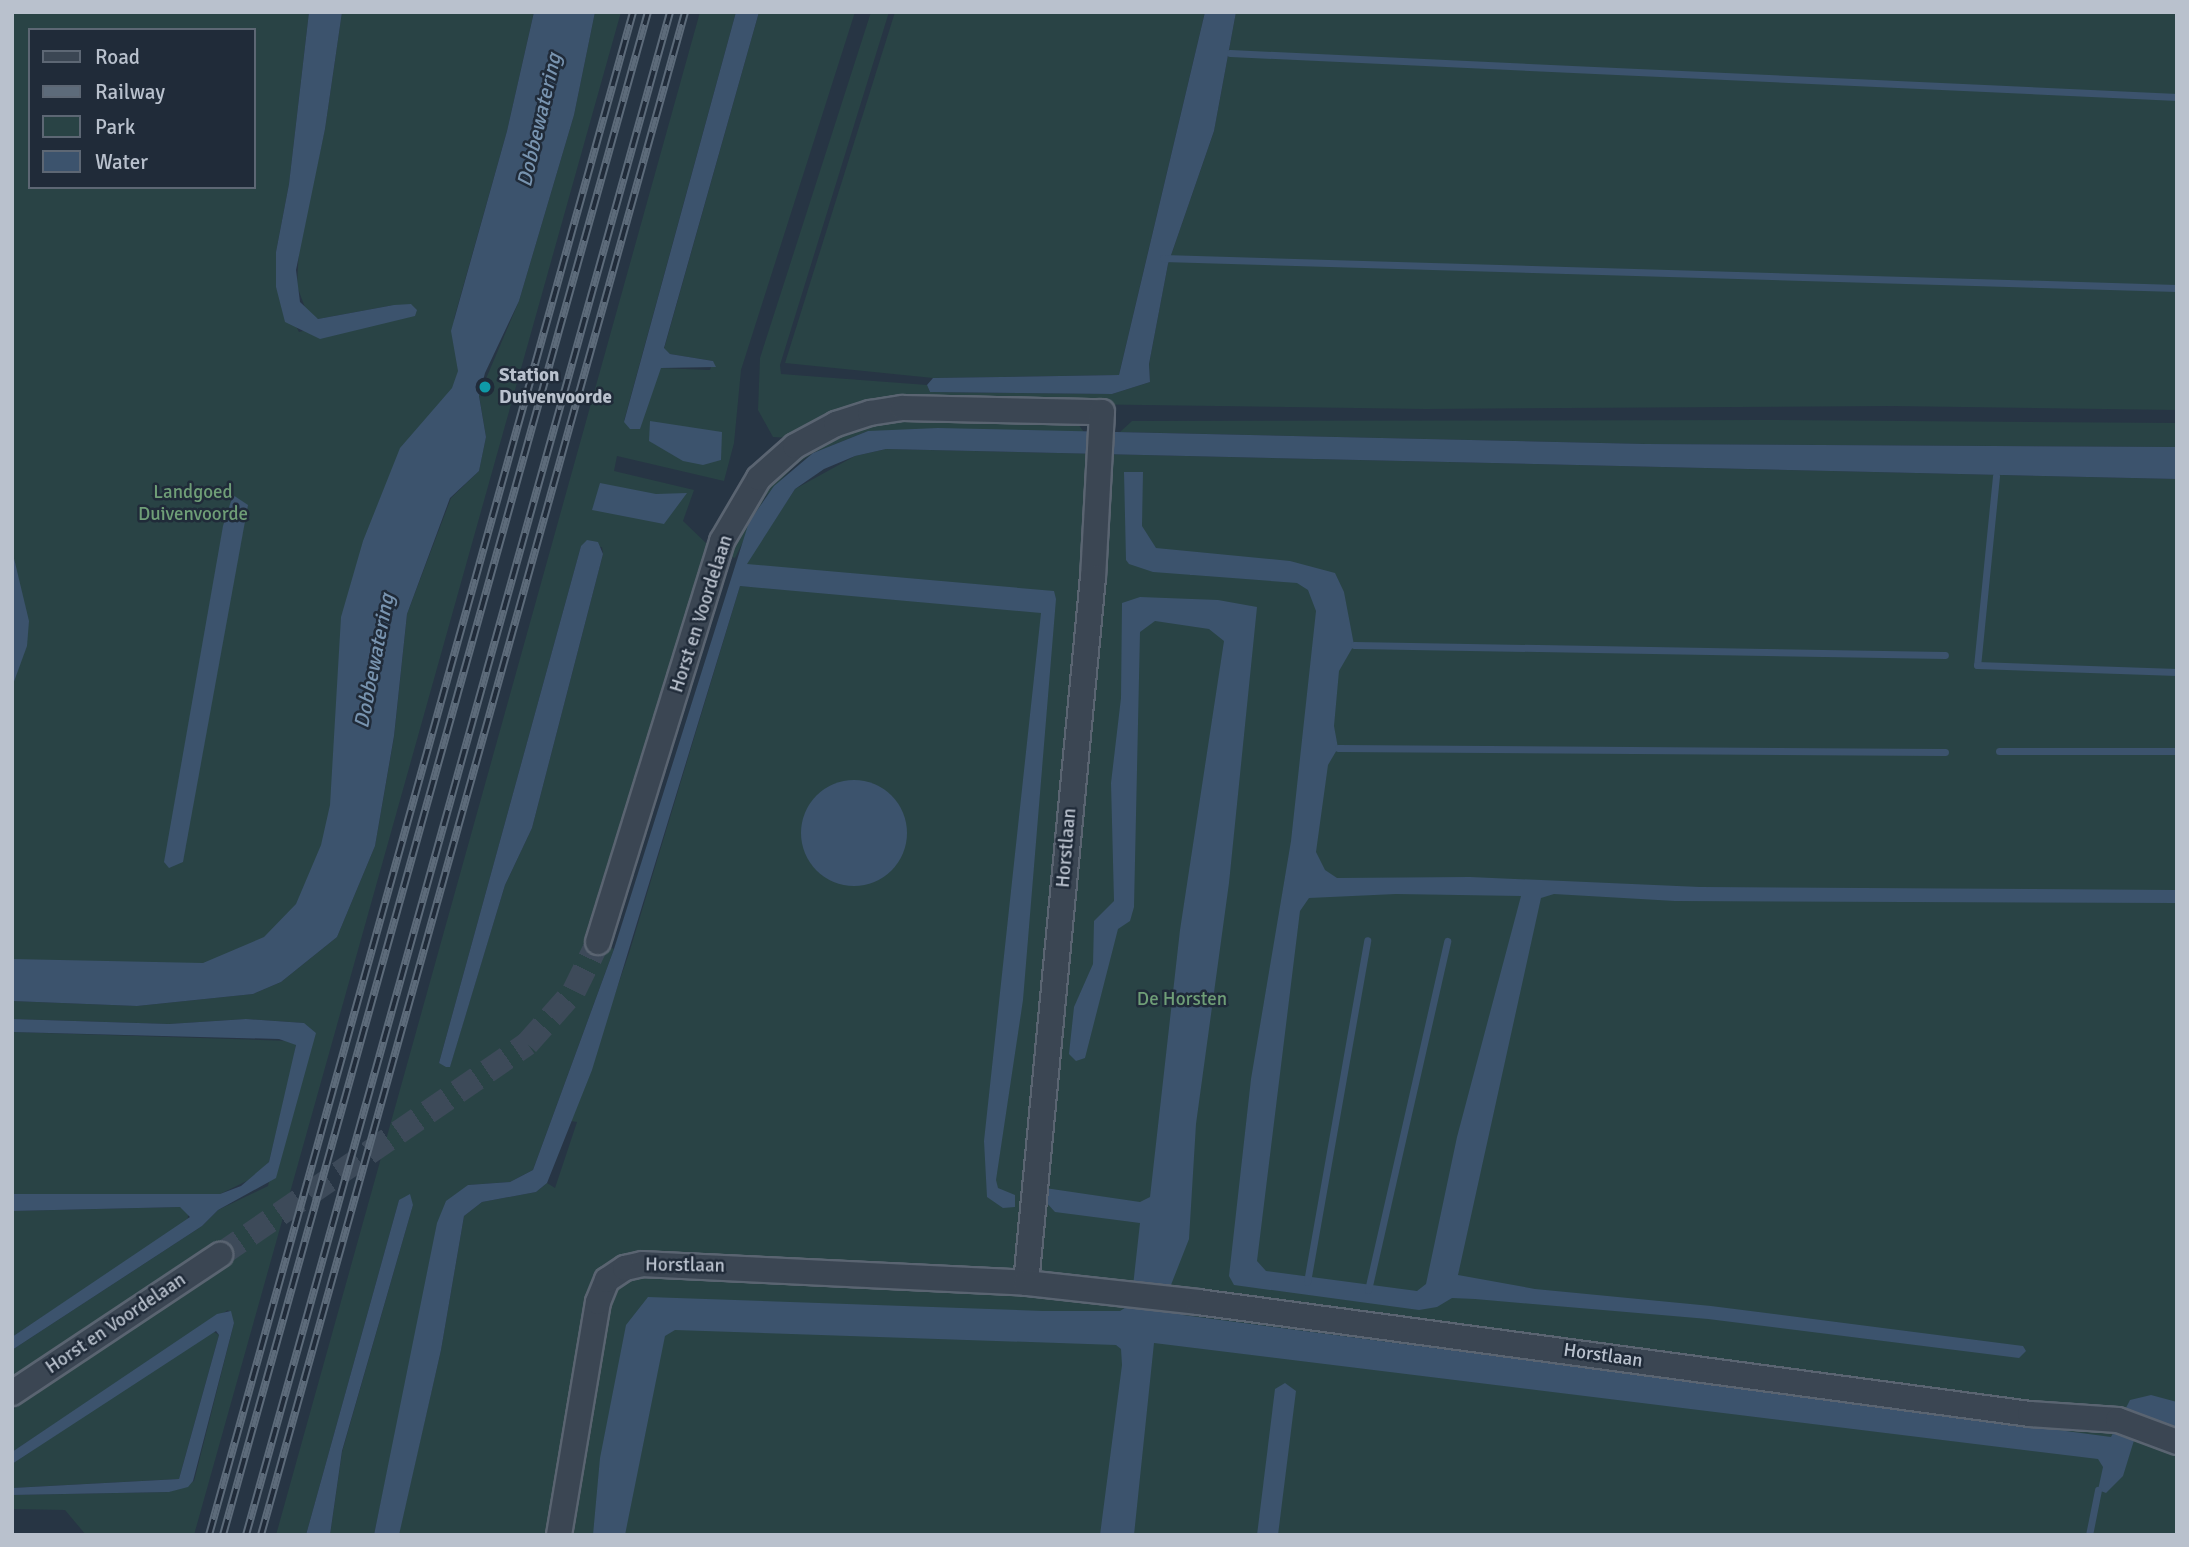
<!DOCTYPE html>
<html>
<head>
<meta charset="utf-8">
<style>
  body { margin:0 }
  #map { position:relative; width:2189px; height:1547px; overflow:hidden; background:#273544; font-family:Signika,sans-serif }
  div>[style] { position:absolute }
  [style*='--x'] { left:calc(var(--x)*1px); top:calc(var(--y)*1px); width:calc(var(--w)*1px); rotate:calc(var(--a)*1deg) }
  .green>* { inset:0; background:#294345 }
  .water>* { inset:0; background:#3c536d }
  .round { border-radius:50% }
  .stream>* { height:7px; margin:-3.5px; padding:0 3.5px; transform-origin:3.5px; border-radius:3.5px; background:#3c536d }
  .minor-tunnel>* { height:24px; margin-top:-12px; transform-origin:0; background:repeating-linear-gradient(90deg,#3d4a59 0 24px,transparent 0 36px) }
  .roads { filter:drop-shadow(2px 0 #5a6471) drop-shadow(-2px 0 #5a6471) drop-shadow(0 2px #5a6471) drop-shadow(0 -2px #5a6471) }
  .minor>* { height:24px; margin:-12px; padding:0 12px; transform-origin:12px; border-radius:12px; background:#3b4653 }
  .rail>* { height:8px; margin-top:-4px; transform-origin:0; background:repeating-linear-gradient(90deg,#202b39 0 16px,#5d6b7a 0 32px); box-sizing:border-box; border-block:2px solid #5d6b7a }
  .dots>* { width:19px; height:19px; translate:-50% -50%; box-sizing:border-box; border:4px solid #202b39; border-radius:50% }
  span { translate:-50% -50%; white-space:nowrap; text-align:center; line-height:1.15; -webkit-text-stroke:5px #202b39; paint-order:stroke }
  .poi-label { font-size:19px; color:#b9c1cd; font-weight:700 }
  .left { translate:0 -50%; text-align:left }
  .park-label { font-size:19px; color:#6f9e77 }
  .street-label { font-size:19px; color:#b9c1cd }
  .water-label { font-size:21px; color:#7894b0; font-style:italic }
  .frame { position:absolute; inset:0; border:14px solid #b9c1cd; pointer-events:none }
  .legend { position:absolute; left:28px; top:28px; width:228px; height:161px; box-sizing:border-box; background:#202b39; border:2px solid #5d6774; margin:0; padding:9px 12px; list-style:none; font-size:21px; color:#b9c1cd }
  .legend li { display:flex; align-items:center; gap:14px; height:35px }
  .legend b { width:35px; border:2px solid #5d6774 }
</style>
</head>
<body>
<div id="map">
  <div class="green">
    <div style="clip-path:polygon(evenodd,12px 12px,309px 12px,289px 184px,276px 252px,276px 287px,299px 332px,394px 305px,318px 319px,307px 313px,297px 286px,299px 247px,325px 129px,342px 12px,534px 12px,507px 131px,454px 319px,474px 322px,334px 884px,263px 962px,12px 971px,12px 12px,30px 30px,254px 30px,254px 187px,30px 187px,30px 30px)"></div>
    <div style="clip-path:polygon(595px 12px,621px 12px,194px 1535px,86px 1535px,65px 1510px,12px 1509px,12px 1495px,169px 1492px,194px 1481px,234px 1323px,228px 1310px,12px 1452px,12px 1410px,228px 1266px,213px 1242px,12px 1377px,12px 1350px,202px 1226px,218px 1210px,268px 1186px,304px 1023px,246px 1019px,169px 1024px,12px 1019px,12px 1001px,137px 1006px,253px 994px,281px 982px,337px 937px,375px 846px,394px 737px,407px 614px,451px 498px,479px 471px,486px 437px,479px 395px,519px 301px,574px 115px)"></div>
    <div style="clip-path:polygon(evenodd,700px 12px,736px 12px,624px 421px,660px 368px,710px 370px,713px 361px,670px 354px,664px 349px,759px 12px,855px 12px,741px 370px,734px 443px,724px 481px,617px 456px,614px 471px,694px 490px,683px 521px,707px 544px,585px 936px,614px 949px,533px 1170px,510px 1182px,468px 1185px,427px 1283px,374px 1535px,330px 1535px,342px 1452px,413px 1205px,399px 1200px,306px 1535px,276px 1535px,700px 12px,581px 546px,602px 547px,603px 554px,532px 828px,505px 885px,450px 1066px,439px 1063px,581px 546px)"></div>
    <div style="clip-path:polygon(871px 12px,889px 12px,780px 365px,781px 374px,927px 385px,930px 392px,1112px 394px,1150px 382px,1149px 364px,1168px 264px,1214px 131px,1236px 12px,2177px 12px,2177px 410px,1892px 406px,1425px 409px,926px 402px,789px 438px,773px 437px,758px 410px,760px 358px)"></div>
    <div style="clip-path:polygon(895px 12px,1205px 12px,1119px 375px,933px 378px,785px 363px)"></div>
    <div style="clip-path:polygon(896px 419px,1075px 420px,1084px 432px,868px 431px,813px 453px,795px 465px,765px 497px,735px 558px,729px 556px,749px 508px,786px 464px,827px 437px)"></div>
    <div style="clip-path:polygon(1766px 420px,2177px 423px,2177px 447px,1645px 444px,1120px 432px,1132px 421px)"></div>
    <div style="clip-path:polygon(886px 449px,2177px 479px,2177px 1535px,391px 1535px,399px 1532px,441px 1350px,464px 1216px,482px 1202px,536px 1192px,547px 1183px,555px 1188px,577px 1122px,571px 1121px,629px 953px,740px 586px,758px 587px,746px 564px,795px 489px,855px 456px)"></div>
    <div style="clip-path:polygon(12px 1032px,291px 1041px,296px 1045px,293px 1062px,269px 1162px,255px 1177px,220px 1194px,12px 1194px)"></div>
    <div style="clip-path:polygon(180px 1207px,189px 1211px,187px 1222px,12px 1337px,12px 1211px)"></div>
    <div style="clip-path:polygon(211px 1330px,219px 1335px,179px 1479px,12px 1488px,12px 1464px)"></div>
  </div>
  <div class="water">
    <div style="clip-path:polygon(309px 12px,342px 12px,325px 129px,296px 270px,300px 302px,318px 319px,394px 305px,411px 304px,417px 310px,415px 316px,320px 339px,285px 322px,276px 287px,276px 252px,289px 184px)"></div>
    <div style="clip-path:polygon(534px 12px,595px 12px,574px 115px,519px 301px,485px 373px,479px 396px,486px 437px,479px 471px,450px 498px,407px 614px,394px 736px,375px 846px,337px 937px,281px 982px,253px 994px,137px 1006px,12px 1001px,12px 959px,203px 963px,264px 937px,296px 904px,321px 845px,330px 805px,341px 617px,363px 541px,400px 448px,452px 388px,458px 371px,451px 331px,507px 131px)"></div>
    <div style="clip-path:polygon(736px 12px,759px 12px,664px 348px,670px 354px,713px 361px,716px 367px,661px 368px,640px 429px,630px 429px,624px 422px)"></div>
    <div style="clip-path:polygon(1205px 12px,1236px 12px,1214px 131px,1168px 264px,1149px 364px,1150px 382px,1112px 394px,930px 392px,927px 385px,933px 378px,1119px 375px)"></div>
    <div style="clip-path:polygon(650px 421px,722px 432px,721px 460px,703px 465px,683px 461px,649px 441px)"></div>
    <div style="clip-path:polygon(938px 428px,1645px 444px,2177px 447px,2177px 479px,886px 449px,855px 456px,824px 469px,795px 489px,747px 564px,1054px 591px,1056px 599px,1023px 1000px,996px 1180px,998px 1188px,1015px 1195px,1015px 1207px,1003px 1208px,987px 1197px,984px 1141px,1041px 613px,740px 586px,592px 1070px,547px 1183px,536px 1192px,482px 1202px,464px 1216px,441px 1350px,399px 1535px,374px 1535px,437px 1223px,446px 1201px,468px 1185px,510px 1182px,533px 1170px,614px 949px,749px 522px,774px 486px,813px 453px,868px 431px)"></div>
    <div style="clip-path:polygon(evenodd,1124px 472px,1143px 472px,1142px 526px,1156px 548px,1290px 561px,1335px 573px,1344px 592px,1354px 645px,1339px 671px,1334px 726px,1338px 748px,1328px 765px,1316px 852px,1325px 870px,1337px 878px,1470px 877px,1700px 887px,2177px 890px,2177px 903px,1675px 901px,1554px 894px,1541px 898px,1458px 1275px,1535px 1289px,1711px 1306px,2023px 1346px,2026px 1351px,2019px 1358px,1708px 1319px,1475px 1299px,1452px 1298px,1437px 1307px,1419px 1310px,1234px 1285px,1229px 1276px,1251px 1079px,1291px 841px,1316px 611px,1308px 590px,1297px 583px,1153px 572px,1129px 564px,1126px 560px,1124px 472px,1396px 894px,1521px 896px,1457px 1137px,1426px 1284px,1417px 1291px,1266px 1271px,1257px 1261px,1300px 911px,1309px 898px,1396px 894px)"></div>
    <div style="clip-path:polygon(600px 483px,656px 494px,687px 493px,664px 524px,592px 510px)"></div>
    <div style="clip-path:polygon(233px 495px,248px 505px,183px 862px,169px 868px,164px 862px,223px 526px)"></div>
    <div style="clip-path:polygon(587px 540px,598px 542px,603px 554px,532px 828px,505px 885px,450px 1067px,446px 1067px,439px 1063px,581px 546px)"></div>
    <div style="clip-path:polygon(12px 550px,29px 621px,27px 646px,12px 687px)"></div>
    <div style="clip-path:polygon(1140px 597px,1218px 600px,1257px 607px,1229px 883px,1196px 1124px,1189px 1239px,1169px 1290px,1183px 1315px,2111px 1437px,2130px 1400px,2151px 1395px,2177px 1402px,2177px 1427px,2140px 1421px,2123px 1476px,2106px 1493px,2098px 1490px,2103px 1467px,2098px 1459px,1154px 1343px,1134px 1535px,1100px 1535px,1122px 1365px,1121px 1349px,1116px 1345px,675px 1330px,665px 1336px,625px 1535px,593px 1535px,600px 1458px,626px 1325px,648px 1297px,1043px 1311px,1120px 1311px,1131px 1304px,1140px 1223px,1055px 1212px,1044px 1200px,1045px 1188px,1140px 1202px,1150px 1197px,1180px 930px,1224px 641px,1209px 629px,1155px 621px,1140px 632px,1134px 907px,1130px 921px,1118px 929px,1085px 1058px,1076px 1061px,1069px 1054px,1074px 1007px,1093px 964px,1094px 921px,1114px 901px,1111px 783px,1121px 698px,1122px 603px)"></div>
    <div class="round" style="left:801px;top:780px;width:106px;height:106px"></div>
    <div style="clip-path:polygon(12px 1019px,169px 1024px,246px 1019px,304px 1023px,316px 1033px,276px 1178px,218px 1210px,202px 1226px,12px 1350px,12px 1337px,190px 1217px,180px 1207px,12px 1211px,12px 1194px,220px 1194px,241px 1186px,269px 1162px,296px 1045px,279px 1039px,12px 1032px)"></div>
    <div style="clip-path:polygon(410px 1194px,413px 1205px,342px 1451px,330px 1535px,306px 1535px,399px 1200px)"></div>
    <div style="clip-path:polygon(231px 1311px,234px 1323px,193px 1481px,188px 1487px,169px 1492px,12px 1495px,12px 1488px,179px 1479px,219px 1335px,216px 1331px,12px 1464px,12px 1452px,217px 1314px)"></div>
    <div style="clip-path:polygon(1285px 1383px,1296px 1391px,1278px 1535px,1257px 1535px,1275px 1389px)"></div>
  </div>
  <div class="stream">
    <div style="--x:1230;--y:53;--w:948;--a:2.66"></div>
    <div style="--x:1163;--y:258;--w:1014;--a:1.69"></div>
    <div style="--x:1996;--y:476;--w:190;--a:95.7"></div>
    <div style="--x:1977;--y:665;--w:200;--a:2"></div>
    <div style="--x:1354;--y:645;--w:591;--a:0.97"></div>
    <div style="--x:1338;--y:748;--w:607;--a:0.38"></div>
    <div style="--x:1999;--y:751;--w:178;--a:0"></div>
    <div style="--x:1307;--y:1282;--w:347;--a:-80"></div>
    <div style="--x:1368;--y:1290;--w:358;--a:-77.2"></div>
    <div style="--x:2089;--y:1535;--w:46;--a:-78.7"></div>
  </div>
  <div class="minor-tunnel">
    <div style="--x:220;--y:1255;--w:373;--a:-34.5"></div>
    <div style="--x:527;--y:1044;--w:71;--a:-48.4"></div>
    <div style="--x:574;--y:991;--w:55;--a:-63.9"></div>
  </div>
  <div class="roads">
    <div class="minor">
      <div style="--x:598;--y:942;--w:420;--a:-72.8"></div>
      <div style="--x:722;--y:541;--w:73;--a:-59.6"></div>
      <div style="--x:759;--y:478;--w:48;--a:-41.6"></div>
      <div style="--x:795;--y:446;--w:47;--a:-28.2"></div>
      <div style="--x:836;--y:424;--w:36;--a:-18"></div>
      <div style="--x:870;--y:413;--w:33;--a:-9"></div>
      <div style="--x:903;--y:408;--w:199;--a:1.2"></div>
      <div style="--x:1102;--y:412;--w:165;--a:93.1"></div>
      <div style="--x:1093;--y:577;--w:709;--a:95.42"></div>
      <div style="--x:12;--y:1393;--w:250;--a:-33.6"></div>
      <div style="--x:559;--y:1535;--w:236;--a:-80.5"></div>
      <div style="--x:598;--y:1302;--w:24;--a:-68"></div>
      <div style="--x:607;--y:1280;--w:22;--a:-34"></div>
      <div style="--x:625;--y:1268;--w:18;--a:-13"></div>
      <div style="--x:643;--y:1264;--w:383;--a:2.8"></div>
      <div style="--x:1026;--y:1283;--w:173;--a:6.3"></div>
      <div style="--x:1198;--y:1302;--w:840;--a:7.67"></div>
      <div style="--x:2030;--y:1414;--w:88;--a:3.9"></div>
      <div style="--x:2118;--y:1420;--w:63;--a:20.4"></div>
    </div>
  </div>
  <div class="rail">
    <div style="--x:209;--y:1535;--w:1581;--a:-74.44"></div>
    <div style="--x:223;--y:1535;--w:1581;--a:-74.41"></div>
    <div style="--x:246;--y:1535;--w:1581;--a:-74.44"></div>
    <div style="--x:261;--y:1535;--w:1581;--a:-74.44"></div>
  </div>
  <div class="dots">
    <div style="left:485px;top:387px;background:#0f9aa8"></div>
  </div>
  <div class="poi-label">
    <span class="left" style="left:499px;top:387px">Station<br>Duivenvoorde</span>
  </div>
  <div class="park-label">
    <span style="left:193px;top:504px">Landgoed<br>Duivenvoorde</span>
    <span style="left:1182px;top:1000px">De Horsten</span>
  </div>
  <div class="street-label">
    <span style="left:702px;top:614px;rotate:-72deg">Horst en Voordelaan</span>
    <span style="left:1067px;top:848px;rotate:-85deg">Horstlaan</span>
    <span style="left:685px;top:1266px;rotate:1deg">Horstlaan</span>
    <span style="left:116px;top:1324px;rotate:-34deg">Horst en Voordelaan</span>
    <span style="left:1603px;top:1356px;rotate:8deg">Horstlaan</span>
  </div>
  <div class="water-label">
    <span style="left:539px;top:120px;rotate:-77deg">Dobbewatering</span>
    <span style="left:374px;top:661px;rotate:-79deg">Dobbewatering</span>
  </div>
  <div class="frame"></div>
  <ul class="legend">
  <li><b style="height:9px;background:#3b4653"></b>Road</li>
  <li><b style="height:9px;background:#5d6b7a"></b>Railway</li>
  <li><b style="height:19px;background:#294345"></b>Park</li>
  <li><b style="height:19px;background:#3c536d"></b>Water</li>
  </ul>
</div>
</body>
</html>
